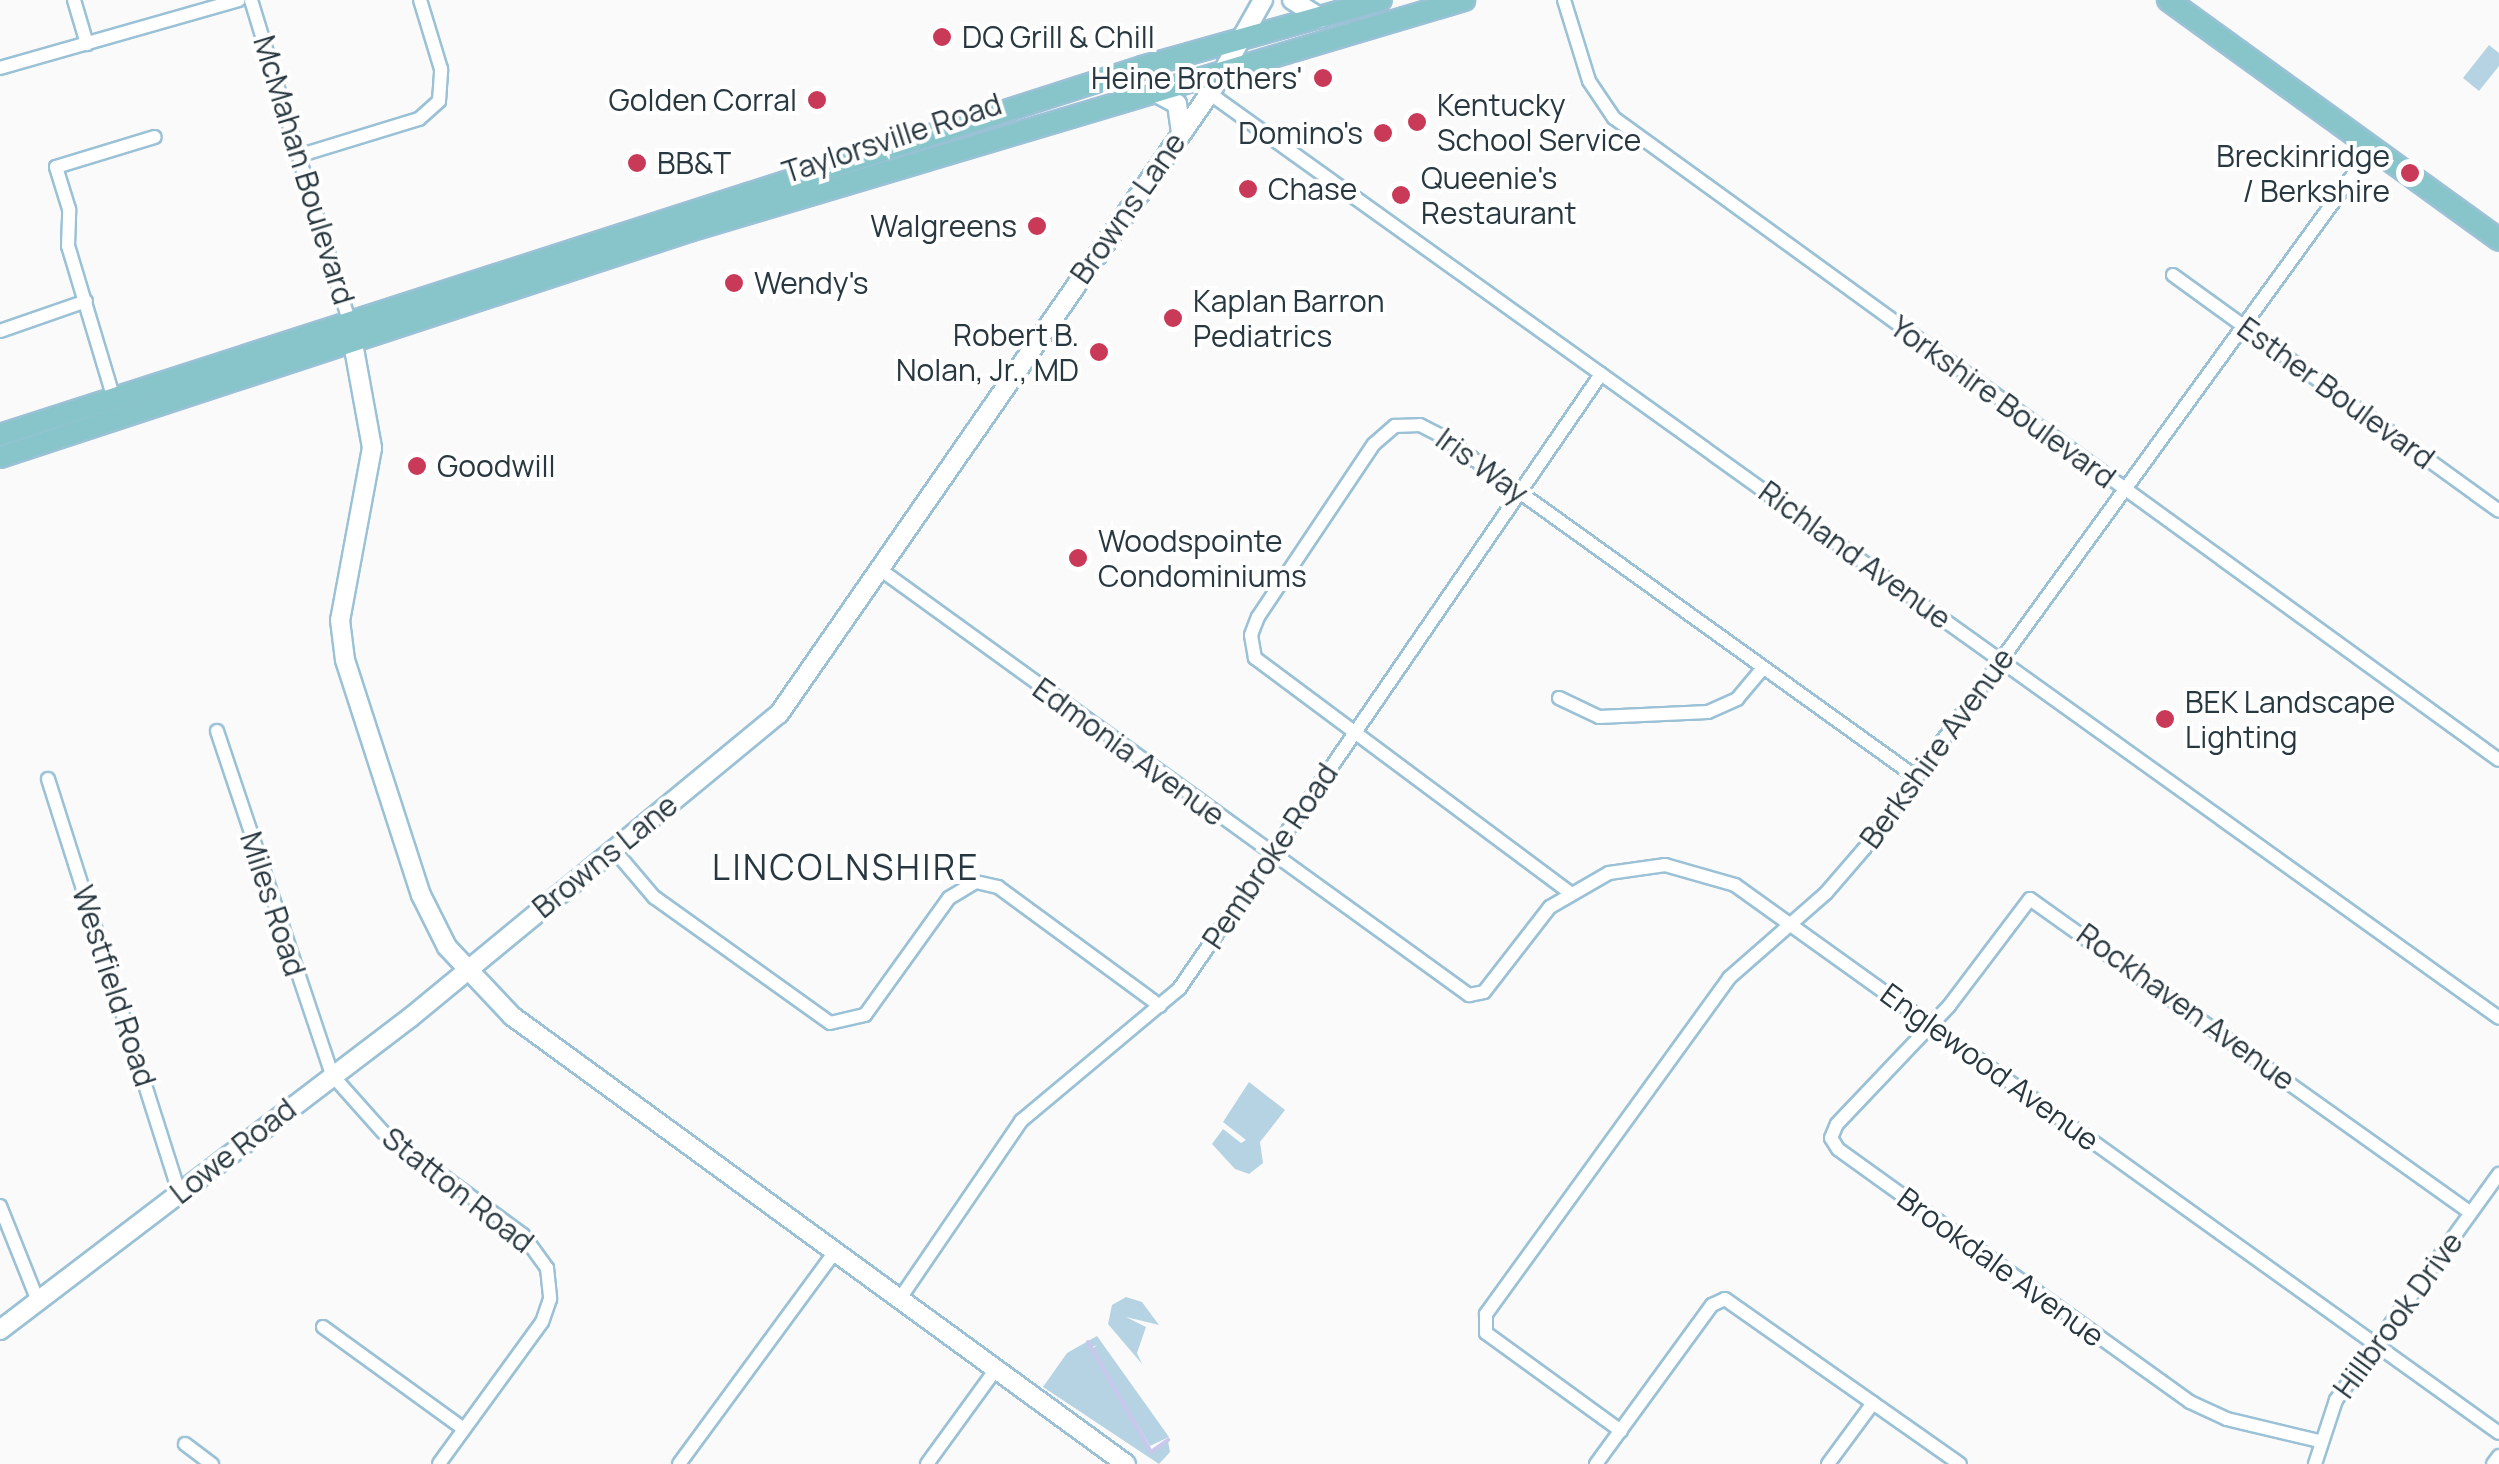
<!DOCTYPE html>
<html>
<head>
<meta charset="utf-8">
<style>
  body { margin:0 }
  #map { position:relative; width:2499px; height:1464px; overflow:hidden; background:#fafafa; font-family:Manrope,sans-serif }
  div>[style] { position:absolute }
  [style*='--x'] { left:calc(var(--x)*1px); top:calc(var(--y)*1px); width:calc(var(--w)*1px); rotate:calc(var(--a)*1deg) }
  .green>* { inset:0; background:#b6d3e3 }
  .stream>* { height:4px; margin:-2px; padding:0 2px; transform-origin:2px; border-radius:2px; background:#c9c7eb }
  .roads { filter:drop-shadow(2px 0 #9ac1d5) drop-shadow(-2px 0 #9ac1d5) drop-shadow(0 2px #9ac1d5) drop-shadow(0 -2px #9ac1d5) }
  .street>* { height:12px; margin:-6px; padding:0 6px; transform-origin:6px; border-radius:6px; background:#fff }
  .secondary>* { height:18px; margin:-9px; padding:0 9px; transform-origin:9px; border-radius:9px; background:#fff }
  .primary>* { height:20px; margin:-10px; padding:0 10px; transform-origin:10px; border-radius:10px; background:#88c5ca }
  .dots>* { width:28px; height:28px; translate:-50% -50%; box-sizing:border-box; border:5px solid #fff; border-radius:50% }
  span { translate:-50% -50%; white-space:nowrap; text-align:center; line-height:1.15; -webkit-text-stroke:8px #fff; paint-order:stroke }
  .poi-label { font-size:30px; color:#283840 }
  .left { translate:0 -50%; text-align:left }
  .right { translate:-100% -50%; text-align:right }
  .street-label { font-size:30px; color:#283840 }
  .quarter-label { font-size:35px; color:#283840; letter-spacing:2.5px }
</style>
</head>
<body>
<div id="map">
  <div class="green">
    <div style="clip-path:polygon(2489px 45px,2499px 53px,2499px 66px,2479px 91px,2463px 78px)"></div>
    <div style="clip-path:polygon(1249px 1082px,1285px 1110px,1260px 1142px,1263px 1163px,1249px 1174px,1235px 1169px,1212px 1144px,1223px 1129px,1241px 1143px,1246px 1140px,1223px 1122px)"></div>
    <div style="clip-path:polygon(1126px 1297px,1142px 1302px,1159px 1325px,1126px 1317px,1146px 1327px,1137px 1353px,1142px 1364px,1108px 1324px,1112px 1305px)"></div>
    <div style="clip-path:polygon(1097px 1336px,1169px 1437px,1150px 1446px,1092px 1349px,1097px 1345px,1090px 1348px,1150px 1453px,1168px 1441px,1170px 1452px,1159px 1464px,1043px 1387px,1067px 1353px)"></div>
  </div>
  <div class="stream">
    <div style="--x:1088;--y:1342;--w:127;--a:60.2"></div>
    <div style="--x:1151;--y:1452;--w:21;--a:-35"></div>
  </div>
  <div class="roads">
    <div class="street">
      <div style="--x:74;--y:0;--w:46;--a:73.5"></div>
      <div style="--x:251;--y:0;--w:339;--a:73"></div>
      <div style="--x:1564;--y:0;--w:85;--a:72.8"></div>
      <div style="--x:1589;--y:81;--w:45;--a:56"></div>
      <div style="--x:1614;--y:118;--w:1093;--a:35.96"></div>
      <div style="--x:0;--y:68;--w:248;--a:-15.9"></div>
      <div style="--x:1209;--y:93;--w:1587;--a:35.64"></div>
      <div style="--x:301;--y:155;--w:123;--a:-17"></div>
      <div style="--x:419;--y:119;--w:27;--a:-42"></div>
      <div style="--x:439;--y:101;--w:32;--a:-86"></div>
      <div style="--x:441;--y:69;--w:72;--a:-106.9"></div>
      <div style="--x:2173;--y:275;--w:402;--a:35.9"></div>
      <div style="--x:0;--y:331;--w:91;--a:-19.2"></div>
      <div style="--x:114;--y:399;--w:160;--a:-106.7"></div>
      <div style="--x:68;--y:246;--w:37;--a:-88"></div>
      <div style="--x:69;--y:209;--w:44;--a:-107.2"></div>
      <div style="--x:56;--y:167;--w:103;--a:-16.9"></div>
      <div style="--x:881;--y:570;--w:726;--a:35.86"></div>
      <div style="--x:1469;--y:995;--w:15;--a:-11"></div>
      <div style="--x:1484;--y:992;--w:108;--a:-52.2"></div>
      <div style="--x:1550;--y:907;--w:68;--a:-30"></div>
      <div style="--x:1609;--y:873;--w:57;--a:-8.1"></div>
      <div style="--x:1665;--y:865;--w:73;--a:15.9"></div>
      <div style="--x:1735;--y:885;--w:940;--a:35.65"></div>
      <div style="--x:1559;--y:698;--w:44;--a:25.4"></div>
      <div style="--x:1599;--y:717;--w:109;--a:-2.6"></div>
      <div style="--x:1708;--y:712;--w:32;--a:-24"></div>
      <div style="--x:1737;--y:699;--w:40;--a:-50"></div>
      <div style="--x:217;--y:731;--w:363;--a:71.5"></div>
      <div style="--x:332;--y:1075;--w:76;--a:48.2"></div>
      <div style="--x:383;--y:1132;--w:174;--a:36.3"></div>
      <div style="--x:523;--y:1235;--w:41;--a:54"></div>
      <div style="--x:547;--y:1268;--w:31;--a:84"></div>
      <div style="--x:550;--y:1299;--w:24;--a:109"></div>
      <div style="--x:542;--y:1322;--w:175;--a:126"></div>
      <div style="--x:48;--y:779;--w:433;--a:72.4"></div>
      <div style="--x:614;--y:850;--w:62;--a:49.6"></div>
      <div style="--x:654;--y:897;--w:216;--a:35.6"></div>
      <div style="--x:830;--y:1023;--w:36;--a:-13"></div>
      <div style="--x:865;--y:1015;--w:144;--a:-54.3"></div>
      <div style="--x:949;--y:898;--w:31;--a:-31"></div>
      <div style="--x:976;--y:882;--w:23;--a:13"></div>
      <div style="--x:998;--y:887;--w:201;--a:36.3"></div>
      <div style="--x:1569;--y:892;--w:392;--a:-143.3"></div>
      <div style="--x:1255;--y:658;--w:23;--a:-100"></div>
      <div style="--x:1251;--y:635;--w:19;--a:-69"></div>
      <div style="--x:1258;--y:617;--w:208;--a:-56.2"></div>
      <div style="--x:1374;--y:444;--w:28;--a:-41"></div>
      <div style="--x:1395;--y:426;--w:25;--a:-2"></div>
      <div style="--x:1420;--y:425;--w:22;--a:27"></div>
      <div style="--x:1440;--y:435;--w:586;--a:35.7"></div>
      <div style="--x:0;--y:1206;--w:102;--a:68.2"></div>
      <div style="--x:899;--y:1300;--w:217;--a:-55.7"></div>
      <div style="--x:1021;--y:1121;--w:206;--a:-39.9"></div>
      <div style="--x:1179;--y:989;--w:746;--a:-55.54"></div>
      <div style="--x:323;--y:1327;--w:174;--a:35.9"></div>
      <div style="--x:1621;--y:1431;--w:167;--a:-144"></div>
      <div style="--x:1486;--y:1333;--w:19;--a:-90"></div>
      <div style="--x:1486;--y:1314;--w:415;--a:-54.1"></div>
      <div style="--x:1729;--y:978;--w:129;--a:-41.2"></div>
      <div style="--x:1826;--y:893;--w:58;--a:-49.2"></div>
      <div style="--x:1864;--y:849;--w:869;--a:-54.04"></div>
      <div style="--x:2319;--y:1441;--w:95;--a:-166.6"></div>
      <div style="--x:2227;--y:1419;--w:41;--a:-155.3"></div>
      <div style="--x:2190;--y:1402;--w:433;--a:-144.3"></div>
      <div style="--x:1838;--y:1149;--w:13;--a:-122"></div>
      <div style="--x:1831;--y:1138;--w:15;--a:-67"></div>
      <div style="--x:1837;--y:1124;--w:163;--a:-46.5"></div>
      <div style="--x:1949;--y:1006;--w:134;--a:-52.9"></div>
      <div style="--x:2030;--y:899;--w:541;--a:35.45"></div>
      <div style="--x:185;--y:1444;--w:34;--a:37"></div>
      <div style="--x:679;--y:1464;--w:262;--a:-53.7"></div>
      <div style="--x:927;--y:1464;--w:117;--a:-54"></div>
      <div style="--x:1596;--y:1464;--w:197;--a:-53.9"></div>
      <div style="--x:1712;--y:1305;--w:14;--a:-25"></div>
      <div style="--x:1725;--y:1299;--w:287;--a:35.1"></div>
      <div style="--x:1828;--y:1464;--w:76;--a:-53.6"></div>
      <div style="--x:2315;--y:1464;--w:67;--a:-71.8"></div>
      <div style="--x:2336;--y:1400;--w:279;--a:-54.2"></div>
      <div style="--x:2493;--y:1464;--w:10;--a:-53"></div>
    </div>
    <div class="secondary">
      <div style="--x:1292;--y:0;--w:34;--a:32"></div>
      <div style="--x:1149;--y:89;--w:32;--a:28"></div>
      <div style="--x:1177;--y:104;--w:27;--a:82"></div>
      <div style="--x:351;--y:332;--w:118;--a:79.7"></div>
      <div style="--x:372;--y:448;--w:175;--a:100.5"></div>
      <div style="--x:340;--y:620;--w:40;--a:82.9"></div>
      <div style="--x:345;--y:660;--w:247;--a:72.1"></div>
      <div style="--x:421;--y:895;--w:58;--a:63.4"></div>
      <div style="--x:447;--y:947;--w:95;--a:46.7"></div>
      <div style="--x:512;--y:1016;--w:760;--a:36.12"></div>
      <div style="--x:0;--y:1330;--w:517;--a:-37.29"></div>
      <div style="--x:411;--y:1017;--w:477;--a:-39.5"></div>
      <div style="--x:779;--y:714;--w:763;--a:-55.25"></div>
      <div style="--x:1214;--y:87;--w:100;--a:-60.6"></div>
    </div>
    <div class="primary">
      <div style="--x:2168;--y:0;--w:409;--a:35.9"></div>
      <div style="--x:0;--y:435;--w:1200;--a:-17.86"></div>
      <div style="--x:1142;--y:67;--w:248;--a:-15.7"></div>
      <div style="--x:0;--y:457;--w:725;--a:-18.16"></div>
      <div style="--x:689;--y:231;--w:809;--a:-16.6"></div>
    </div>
  </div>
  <div class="dots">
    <div style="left:942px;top:37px;background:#c93958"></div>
    <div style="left:1323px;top:78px;background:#c93958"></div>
    <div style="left:817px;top:100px;background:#c93958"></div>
    <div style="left:1417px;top:122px;background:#c93958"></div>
    <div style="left:1383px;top:133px;background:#c93958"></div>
    <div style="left:637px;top:163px;background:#c93958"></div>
    <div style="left:2410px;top:173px;background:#c93958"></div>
    <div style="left:1248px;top:189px;background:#c93958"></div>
    <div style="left:1401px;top:195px;background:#c93958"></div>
    <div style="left:1037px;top:226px;background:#c93958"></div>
    <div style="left:734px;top:283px;background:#c93958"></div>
    <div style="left:1173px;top:318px;background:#c93958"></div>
    <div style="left:1099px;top:352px;background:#c93958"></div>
    <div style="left:417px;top:466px;background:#c93958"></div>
    <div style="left:1078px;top:558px;background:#c93958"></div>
    <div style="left:2165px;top:719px;background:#c93958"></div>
  </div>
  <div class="poi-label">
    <span class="left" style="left:962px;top:37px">DQ Grill &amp; Chill</span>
    <span class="right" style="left:1303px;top:78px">Heine Brothers'</span>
    <span class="right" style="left:797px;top:100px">Golden Corral</span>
    <span class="left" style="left:1437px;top:122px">Kentucky<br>School Service</span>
    <span class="right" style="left:1363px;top:133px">Domino's</span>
    <span class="right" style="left:2390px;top:173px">Breckinridge<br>/ Berkshire</span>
    <span class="left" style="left:657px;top:163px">BB&amp;T</span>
    <span class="left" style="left:1421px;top:195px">Queenie's<br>Restaurant</span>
    <span class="left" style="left:1268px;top:189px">Chase</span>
    <span class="right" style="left:1017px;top:226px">Walgreens</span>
    <span class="left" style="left:754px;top:283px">Wendy's</span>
    <span class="left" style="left:1193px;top:318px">Kaplan Barron<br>Pediatrics</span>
    <span class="right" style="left:1079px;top:352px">Robert B.<br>Nolan, Jr., MD</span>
    <span class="left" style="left:437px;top:466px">Goodwill</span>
    <span class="left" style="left:1098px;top:558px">Woodspointe<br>Condominiums</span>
    <span class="left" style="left:2185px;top:719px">BEK Landscape<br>Lighting</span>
  </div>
  <div class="street-label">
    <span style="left:892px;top:138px;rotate:-18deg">Taylorsville Road</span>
    <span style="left:304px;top:170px;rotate:73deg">McMahan Boulevard</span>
    <span style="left:1128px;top:208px;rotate:-55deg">Browns Lane</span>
    <span style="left:2336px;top:393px;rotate:36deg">Esther Boulevard</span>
    <span style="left:2003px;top:402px;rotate:36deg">Yorkshire Boulevard</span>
    <span style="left:1482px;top:466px;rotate:36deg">Iris Way</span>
    <span style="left:1855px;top:555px;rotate:36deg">Richland Avenue</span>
    <span style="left:1937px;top:748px;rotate:-54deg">Berkshire Avenue</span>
    <span style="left:1129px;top:752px;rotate:36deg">Edmonia Avenue</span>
    <span style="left:605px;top:856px;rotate:-39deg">Browns Lane</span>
    <span style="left:1270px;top:856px;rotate:-56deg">Pembroke Road</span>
    <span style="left:273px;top:904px;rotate:72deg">Miles Road</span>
    <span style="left:114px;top:986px;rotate:72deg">Westfield Road</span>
    <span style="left:2186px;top:1007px;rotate:36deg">Rockhaven Avenue</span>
    <span style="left:1990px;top:1067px;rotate:36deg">Englewood Avenue</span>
    <span style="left:233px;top:1151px;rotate:-38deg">Lowe Road</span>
    <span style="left:458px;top:1190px;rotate:38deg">Statton Road</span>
    <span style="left:2001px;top:1267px;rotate:36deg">Brookdale Avenue</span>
    <span style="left:2398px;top:1315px;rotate:-54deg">Hillbrook Drive</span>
  </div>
  <div class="quarter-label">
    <span style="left:846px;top:867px">LINCOLNSHIRE</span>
  </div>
</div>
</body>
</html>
